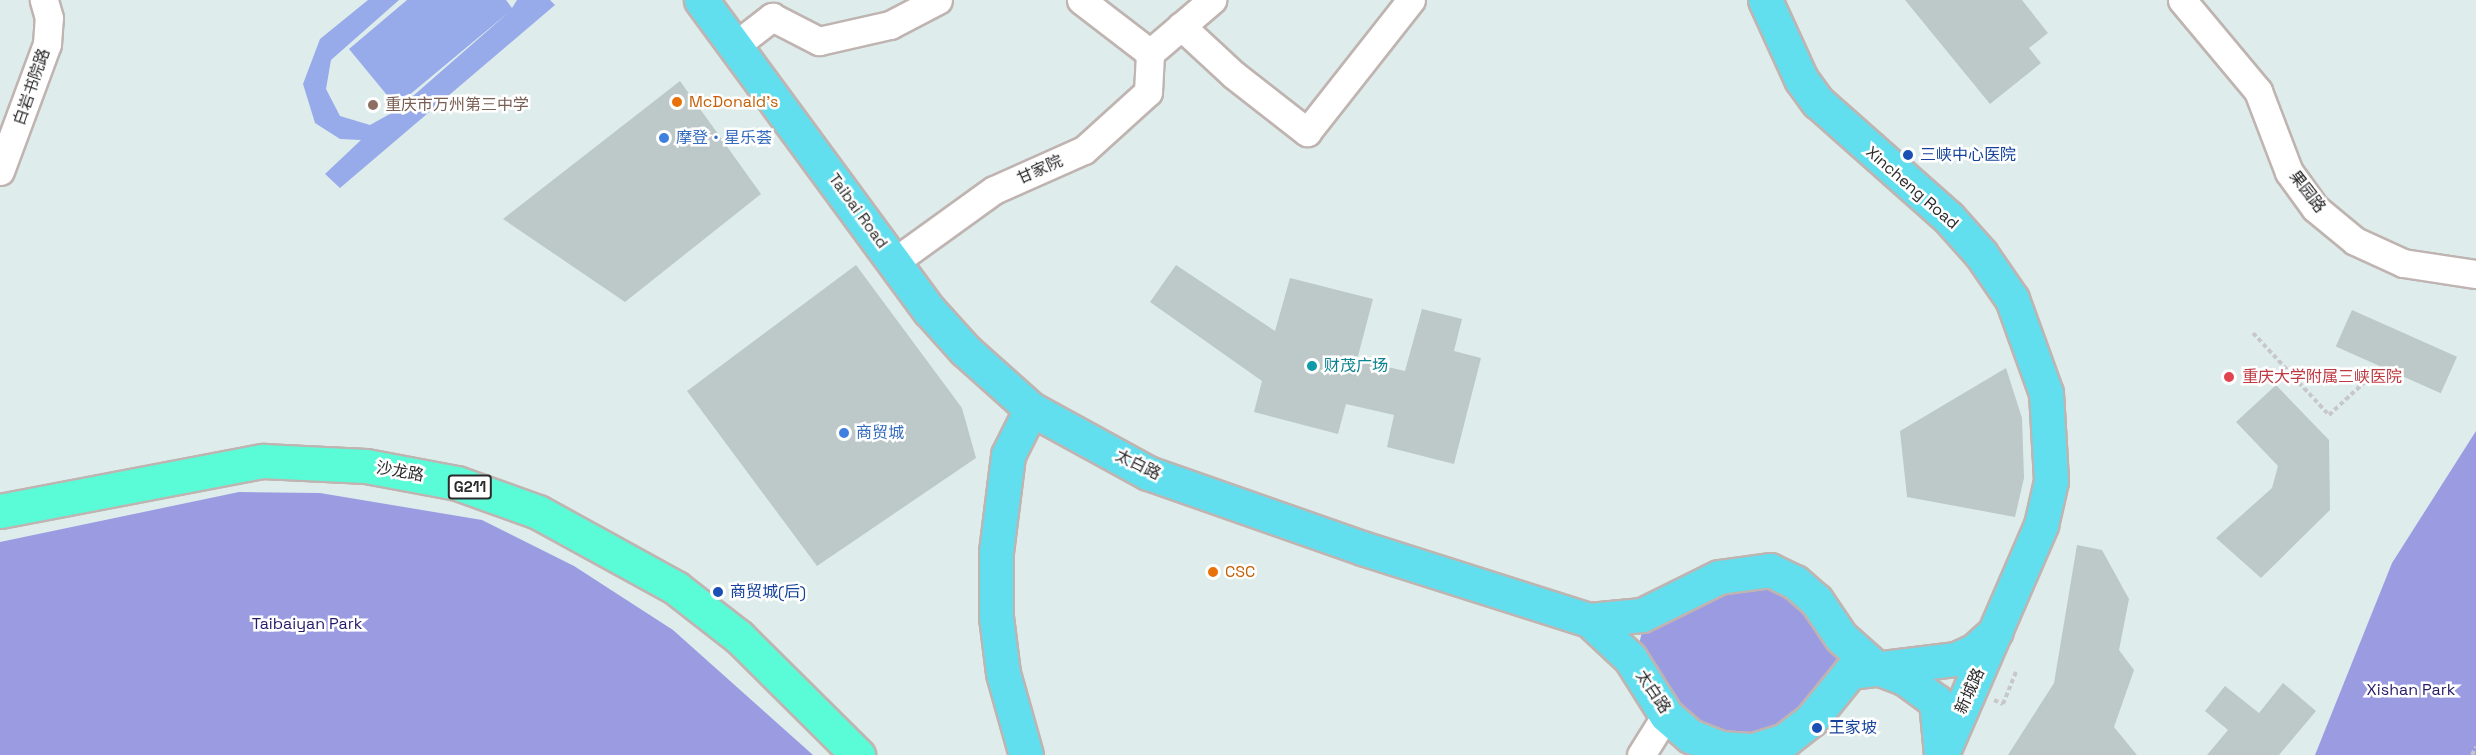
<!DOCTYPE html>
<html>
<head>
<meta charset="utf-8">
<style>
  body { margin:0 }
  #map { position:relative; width:2476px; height:755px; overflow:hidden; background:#deedeb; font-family:"Space Grotesk","Noto Sans SC",sans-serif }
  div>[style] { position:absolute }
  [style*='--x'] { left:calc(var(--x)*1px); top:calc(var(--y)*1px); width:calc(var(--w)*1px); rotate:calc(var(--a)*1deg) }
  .green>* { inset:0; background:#9b9be2 }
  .pitch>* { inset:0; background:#97aae9 }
  .building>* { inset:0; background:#bdc8c8; transform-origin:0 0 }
  .path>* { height:4px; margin-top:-2px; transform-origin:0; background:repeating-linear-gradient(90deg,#c8c8c8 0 4.5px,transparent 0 7.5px) }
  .roads { filter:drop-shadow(2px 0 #bfb4b1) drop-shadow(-2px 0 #bfb4b1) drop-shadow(0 2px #bfb4b1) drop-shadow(0 -2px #bfb4b1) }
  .minor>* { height:27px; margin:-13.5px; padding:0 13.5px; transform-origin:13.5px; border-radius:13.5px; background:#fff }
  .major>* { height:33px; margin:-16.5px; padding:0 16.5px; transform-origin:16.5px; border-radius:16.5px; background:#61dfef }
  .highway>* { height:33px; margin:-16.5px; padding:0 16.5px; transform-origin:16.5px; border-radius:16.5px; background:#5afcd8 }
  .dots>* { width:16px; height:16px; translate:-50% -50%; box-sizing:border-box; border:3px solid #fff; border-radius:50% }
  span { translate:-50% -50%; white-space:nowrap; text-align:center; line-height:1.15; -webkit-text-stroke:5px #fff; paint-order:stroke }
  .shield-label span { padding:2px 4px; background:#fff; border:2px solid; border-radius:4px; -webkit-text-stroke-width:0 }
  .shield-label { font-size:15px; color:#2b2b2b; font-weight:700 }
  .street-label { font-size:16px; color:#2b2b2b }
  .food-label { font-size:16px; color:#c56008 }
  .left { translate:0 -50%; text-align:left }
  .education-label { font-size:16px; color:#785e54 }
  .shop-label { font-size:16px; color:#366cbe }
  .transit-label { font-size:16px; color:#164399 }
  .culture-label { font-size:16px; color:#0d838f }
  .health-label { font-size:16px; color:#be3a42 }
  .park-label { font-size:16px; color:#261b68 }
</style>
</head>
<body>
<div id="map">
  <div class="green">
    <div style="clip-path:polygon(2476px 431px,2476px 755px,2315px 755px,2392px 563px)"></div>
    <div style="clip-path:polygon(239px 492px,320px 493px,482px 520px,574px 566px,673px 630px,813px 755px,0 755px,0 542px)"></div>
    <div style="clip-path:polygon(1764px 577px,1838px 640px,1840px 665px,1782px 733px,1735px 740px,1691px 719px,1638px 648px,1643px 628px,1696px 600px)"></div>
  </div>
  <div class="pitch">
    <div style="clip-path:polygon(368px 0,399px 0,331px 60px,326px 89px,340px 116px,370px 125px,397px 110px,509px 12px,396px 106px,349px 49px,407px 0,506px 0,512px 8px,517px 0,550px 0,555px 5px,340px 188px,325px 174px,361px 140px,340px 139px,315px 123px,303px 84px,320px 39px)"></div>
  </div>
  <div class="building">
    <div style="clip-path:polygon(1905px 0,2022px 0,2048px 33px,2029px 48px,2041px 63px,1990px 104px)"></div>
    <div style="clip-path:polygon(680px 81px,761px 194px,625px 302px,503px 219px)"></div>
    <div style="clip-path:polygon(856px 265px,962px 408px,976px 458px,817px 566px,687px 391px)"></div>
    <div style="clip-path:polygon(1176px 265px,1275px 331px,1290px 278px,1373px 299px,1357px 360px,1405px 371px,1422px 309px,1462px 319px,1454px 351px,1481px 358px,1454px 464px,1387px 447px,1394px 415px,1346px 404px,1338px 434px,1254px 412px,1262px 381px,1150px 302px)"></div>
    <div style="left:2352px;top:310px;width:115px;height:40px;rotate:24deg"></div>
    <div style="clip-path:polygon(2006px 368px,2022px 418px,2024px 478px,2015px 517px,1907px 497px,1900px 431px)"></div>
    <div style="clip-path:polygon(2276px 385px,2329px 440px,2330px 510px,2261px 578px,2216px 538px,2272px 488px,2278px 466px,2236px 422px)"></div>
    <div style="clip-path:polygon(2077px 545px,2102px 550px,2129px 599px,2119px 650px,2134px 670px,2114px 727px,2137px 755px,2008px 755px,2054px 683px)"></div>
    <div style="clip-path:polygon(2283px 683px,2316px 711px,2279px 755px,2207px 755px,2228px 730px,2205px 711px,2225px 686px,2259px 713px)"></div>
  </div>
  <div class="path">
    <div style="--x:2253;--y:333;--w:112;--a:47.2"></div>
    <div style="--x:2329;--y:415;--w:72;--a:-42.8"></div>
    <div style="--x:1994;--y:700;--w:10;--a:24"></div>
    <div style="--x:2003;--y:704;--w:35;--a:-68"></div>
    <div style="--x:2472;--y:755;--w:9;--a:-63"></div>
  </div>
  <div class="roads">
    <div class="minor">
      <div style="--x:1081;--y:0;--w:87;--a:37.5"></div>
      <div style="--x:1150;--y:53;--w:82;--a:-40.5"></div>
      <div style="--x:2182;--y:0;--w:119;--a:50.1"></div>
      <div style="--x:2258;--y:91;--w:87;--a:69.1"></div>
      <div style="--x:2289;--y:172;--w:44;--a:54.2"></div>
      <div style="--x:2315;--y:208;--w:52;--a:39.5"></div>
      <div style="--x:2355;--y:241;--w:53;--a:24.6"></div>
      <div style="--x:2403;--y:263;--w:74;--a:8.6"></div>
      <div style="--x:1181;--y:26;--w:72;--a:42.8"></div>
      <div style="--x:1234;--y:75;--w:93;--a:38"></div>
      <div style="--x:1307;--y:132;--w:168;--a:-51.8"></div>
      <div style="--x:736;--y:45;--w:46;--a:-37.9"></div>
      <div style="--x:772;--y:17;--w:53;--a:27.1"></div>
      <div style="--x:819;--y:41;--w:73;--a:-12.7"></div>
      <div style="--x:890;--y:25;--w:54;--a:-27.5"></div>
      <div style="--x:0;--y:171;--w:135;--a:-69.7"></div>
      <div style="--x:47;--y:44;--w:26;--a:-86"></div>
      <div style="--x:49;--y:18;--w:19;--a:-106"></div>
      <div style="--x:894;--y:262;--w:123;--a:-35.8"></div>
      <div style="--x:994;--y:190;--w:98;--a:-24"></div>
      <div style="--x:1084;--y:150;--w:86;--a:-42.2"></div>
      <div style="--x:1148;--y:92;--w:39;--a:-87"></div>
      <div style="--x:1641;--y:755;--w:47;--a:-58"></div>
    </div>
    <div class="major">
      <div style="--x:701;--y:0;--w:385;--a:53.7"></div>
      <div style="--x:929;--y:310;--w:54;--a:48"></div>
      <div style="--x:965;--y:350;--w:89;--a:41.8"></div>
      <div style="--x:1031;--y:409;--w:133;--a:28.7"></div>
      <div style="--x:1148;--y:473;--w:227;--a:19.3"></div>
      <div style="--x:1362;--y:548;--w:238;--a:17.6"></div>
      <div style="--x:1589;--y:620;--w:53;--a:-5.4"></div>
      <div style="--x:1642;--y:615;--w:86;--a:-26.3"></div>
      <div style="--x:1719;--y:577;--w:51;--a:-7.8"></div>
      <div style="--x:1770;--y:570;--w:28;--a:26"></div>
      <div style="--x:1795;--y:582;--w:28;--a:41"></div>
      <div style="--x:1816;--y:600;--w:45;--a:56"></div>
      <div style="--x:1841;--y:637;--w:45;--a:41.4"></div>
      <div style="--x:1875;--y:667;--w:31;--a:21"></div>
      <div style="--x:1904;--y:678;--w:39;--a:36"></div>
      <div style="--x:1936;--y:701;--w:54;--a:84.7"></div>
      <div style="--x:1765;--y:0;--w:87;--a:65.5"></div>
      <div style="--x:1801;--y:79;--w:29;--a:54"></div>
      <div style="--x:1818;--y:102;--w:174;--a:41.5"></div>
      <div style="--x:1948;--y:217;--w:50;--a:48.3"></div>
      <div style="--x:1981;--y:254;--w:55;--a:55.4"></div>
      <div style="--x:2012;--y:299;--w:100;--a:70.1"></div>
      <div style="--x:2046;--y:393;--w:88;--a:86.7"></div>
      <div style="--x:2051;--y:481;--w:45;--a:102.8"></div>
      <div style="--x:2041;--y:525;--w:246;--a:113.4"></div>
      <div style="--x:1589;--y:620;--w:56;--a:42.8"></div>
      <div style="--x:1630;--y:658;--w:67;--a:57.7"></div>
      <div style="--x:1666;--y:715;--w:32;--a:41"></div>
      <div style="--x:1690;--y:736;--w:33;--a:21"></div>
      <div style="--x:1721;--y:748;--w:32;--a:4"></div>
      <div style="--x:1753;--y:750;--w:34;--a:-17"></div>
      <div style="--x:1785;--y:740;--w:33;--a:-38"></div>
      <div style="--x:1811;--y:720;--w:62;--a:-50.9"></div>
      <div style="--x:1850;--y:672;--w:107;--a:-7"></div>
      <div style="--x:1956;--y:659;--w:21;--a:-25"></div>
      <div style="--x:1975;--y:650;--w:28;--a:-42"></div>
      <div style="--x:1026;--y:755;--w:85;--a:-105.7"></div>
      <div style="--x:1003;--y:673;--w:56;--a:-97.1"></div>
      <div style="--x:996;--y:617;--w:65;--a:-90"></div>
      <div style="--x:996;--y:552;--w:98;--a:-82.9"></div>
      <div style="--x:1008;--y:455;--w:51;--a:-63.4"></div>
    </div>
    <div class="highway">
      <div style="--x:0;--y:511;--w:268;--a:-10.8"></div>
      <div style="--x:263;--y:461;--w:103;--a:2.8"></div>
      <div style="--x:366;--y:466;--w:93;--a:10.6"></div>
      <div style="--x:457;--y:483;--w:86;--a:19.7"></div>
      <div style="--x:538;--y:512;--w:158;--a:28.8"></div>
      <div style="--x:676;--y:588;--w:80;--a:37.9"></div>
      <div style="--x:739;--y:637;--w:168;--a:44.8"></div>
    </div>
  </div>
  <div class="dots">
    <div style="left:677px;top:102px;background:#e8710a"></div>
    <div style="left:373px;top:105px;background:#8d6e63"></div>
    <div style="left:664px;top:138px;background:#3f7fe0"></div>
    <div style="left:1908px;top:155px;background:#1a4fb4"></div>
    <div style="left:1312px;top:366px;background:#0f9aa8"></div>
    <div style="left:2229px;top:377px;background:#e0444e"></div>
    <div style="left:844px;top:433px;background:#3f7fe0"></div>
    <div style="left:1213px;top:572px;background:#e8710a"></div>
    <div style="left:718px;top:592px;background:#1a4fb4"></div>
    <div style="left:1817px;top:728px;background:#1a4fb4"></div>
  </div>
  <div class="shield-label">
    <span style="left:470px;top:487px">G211</span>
  </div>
  <div class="street-label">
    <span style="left:32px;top:87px;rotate:-71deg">白岩书院路</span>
    <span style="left:1040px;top:170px;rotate:-24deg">甘家院</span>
    <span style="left:1912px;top:188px;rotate:41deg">Xincheng Road</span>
    <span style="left:2307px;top:192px;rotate:52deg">果园路</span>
    <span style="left:858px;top:211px;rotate:54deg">Taibai Road</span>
    <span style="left:1138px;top:465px;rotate:26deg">太白路</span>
    <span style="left:400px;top:472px;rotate:10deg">沙龙路</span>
    <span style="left:1970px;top:691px;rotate:-66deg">新城路</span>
    <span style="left:1653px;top:692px;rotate:56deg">太白路</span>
  </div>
  <div class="food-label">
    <span class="left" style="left:689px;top:102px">McDonald's</span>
    <span class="left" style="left:1225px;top:572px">CSC</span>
  </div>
  <div class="education-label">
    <span class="left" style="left:385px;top:105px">重庆市万州第三中学</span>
  </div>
  <div class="shop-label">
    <span class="left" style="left:676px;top:138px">摩登・星乐荟</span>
    <span class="left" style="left:856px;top:433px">商贸城</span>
  </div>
  <div class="transit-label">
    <span class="left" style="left:1920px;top:155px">三峡中心医院</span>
    <span class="left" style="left:730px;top:592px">商贸城(后)</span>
    <span class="left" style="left:1829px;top:728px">王家坡</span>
  </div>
  <div class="culture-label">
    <span class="left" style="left:1324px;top:366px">财茂广场</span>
  </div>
  <div class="health-label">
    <span class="left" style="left:2242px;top:377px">重庆大学附属三峡医院</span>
  </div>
  <div class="park-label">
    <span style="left:307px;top:624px">Taibaiyan Park</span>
    <span style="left:2411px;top:690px">Xishan Park</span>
  </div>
</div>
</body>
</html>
